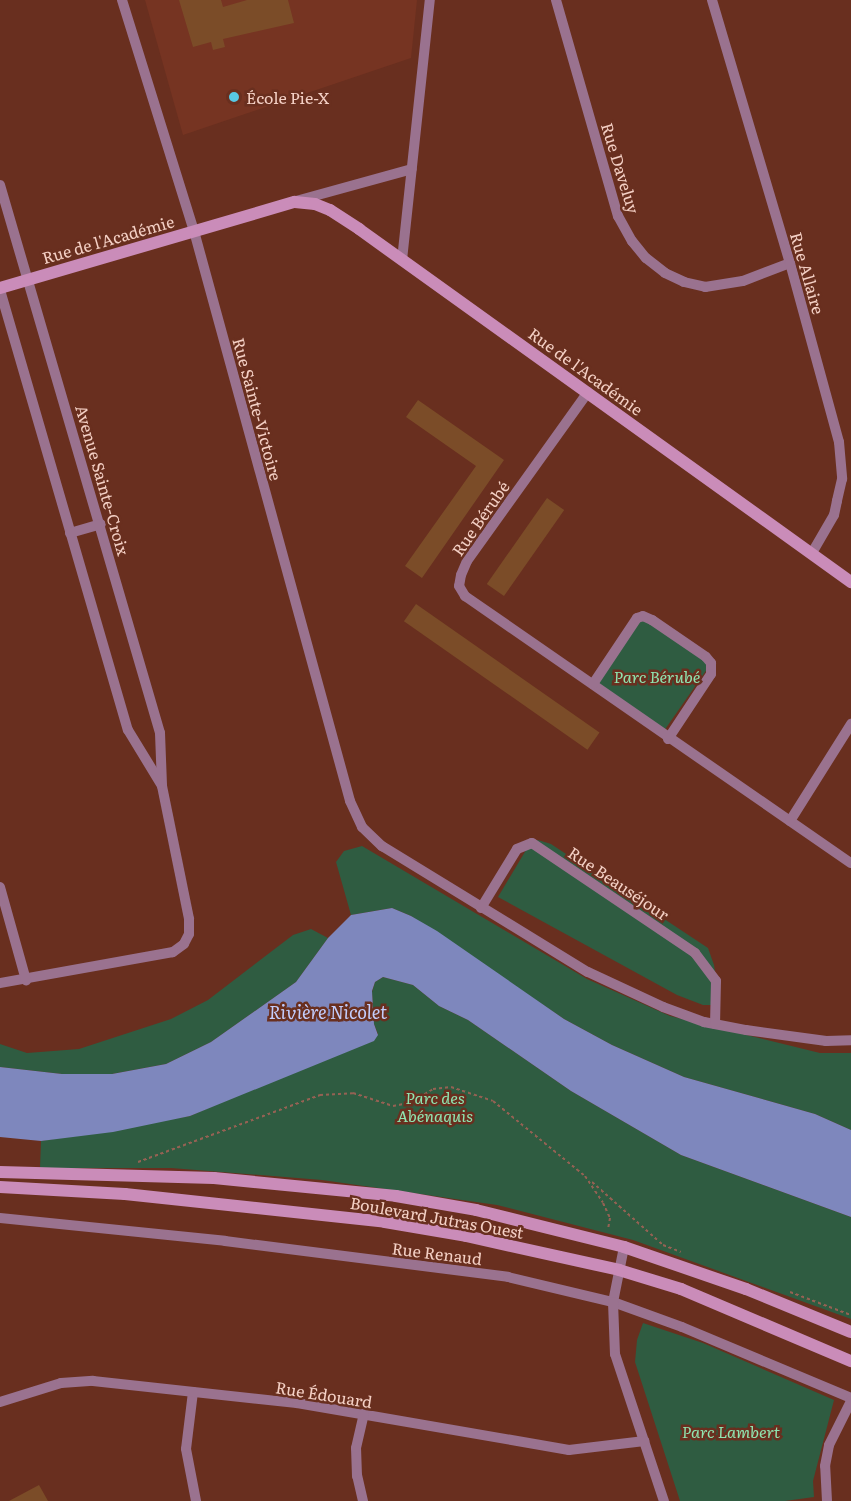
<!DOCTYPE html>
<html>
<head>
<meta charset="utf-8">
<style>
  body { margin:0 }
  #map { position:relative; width:851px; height:1501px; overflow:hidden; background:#692f1f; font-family:Literata,serif }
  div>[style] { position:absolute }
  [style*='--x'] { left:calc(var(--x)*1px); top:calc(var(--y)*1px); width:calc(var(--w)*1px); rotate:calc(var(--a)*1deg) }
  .built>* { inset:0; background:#763422 }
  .green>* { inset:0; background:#2f5c41; transform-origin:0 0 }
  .water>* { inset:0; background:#7e87bd }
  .building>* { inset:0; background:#7b4c28; transform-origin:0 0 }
  .path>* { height:2px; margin-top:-1px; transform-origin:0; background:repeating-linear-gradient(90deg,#956153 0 3px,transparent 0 6px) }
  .street>* { height:10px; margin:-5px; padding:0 5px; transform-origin:5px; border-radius:5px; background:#9a728f }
  .secondary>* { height:12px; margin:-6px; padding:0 6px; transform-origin:6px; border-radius:6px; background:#ca8cb9 }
  .dots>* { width:16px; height:16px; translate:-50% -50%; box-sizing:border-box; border:3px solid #692f1f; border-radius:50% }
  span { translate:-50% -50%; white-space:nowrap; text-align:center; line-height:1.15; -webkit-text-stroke:5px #692f1f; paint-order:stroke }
  .poi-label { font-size:16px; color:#f4d0c5 }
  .left { translate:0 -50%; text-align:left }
  .street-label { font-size:16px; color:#f4d0c5 }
  .park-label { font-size:16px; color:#8fe5b1; font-style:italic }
  .water-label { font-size:18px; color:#c3cdfc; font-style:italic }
</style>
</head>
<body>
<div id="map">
  <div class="built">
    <div style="clip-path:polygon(145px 0,417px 0,411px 58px,183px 135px)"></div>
  </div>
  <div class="green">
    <div style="left:643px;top:616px;width:83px;height:84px;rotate:35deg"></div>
    <div style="clip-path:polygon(538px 840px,551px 844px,708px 948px,714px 965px,719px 1000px,716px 1005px,703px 1005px,677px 995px,498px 897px,529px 845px)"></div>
    <div style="clip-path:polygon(362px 846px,587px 979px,670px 1016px,820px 1053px,851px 1053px,851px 1130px,815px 1114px,684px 1077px,612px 1045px,564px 1019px,411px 916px,392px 908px,351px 915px,336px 862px,344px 851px)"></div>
    <div style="clip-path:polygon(311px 929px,328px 938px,296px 982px,211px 1042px,166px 1064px,112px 1074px,62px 1074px,0 1067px,0 1044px,27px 1053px,79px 1049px,171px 1019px,208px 1000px,293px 935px)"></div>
    <div style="clip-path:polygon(383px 977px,413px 985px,439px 1006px,468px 1020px,571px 1091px,681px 1155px,851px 1217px,851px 1319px,633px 1240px,497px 1205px,322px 1180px,171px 1168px,40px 1168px,41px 1141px,190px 1116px,378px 1034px,374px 1024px,372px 992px,375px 982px)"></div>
    <div style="clip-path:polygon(643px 1323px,703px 1343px,834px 1400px,813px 1481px,814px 1497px,785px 1501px,680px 1501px,635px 1362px,637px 1340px)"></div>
  </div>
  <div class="water">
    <div style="clip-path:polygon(392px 908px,411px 916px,437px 931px,564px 1019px,612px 1045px,684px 1077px,815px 1114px,851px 1130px,851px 1217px,681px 1155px,571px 1091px,468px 1020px,439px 1006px,413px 985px,383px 977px,375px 982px,372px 991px,374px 1024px,378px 1035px,374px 1041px,190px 1116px,113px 1132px,41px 1141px,0 1137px,0 1067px,62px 1074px,112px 1074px,166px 1064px,211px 1042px,296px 982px,328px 938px,351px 915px)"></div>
  </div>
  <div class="building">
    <div style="clip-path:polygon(179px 0,221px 0,223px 7px,247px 0,288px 0,294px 23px,223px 39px,225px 47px,213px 50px,211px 42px,193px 47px)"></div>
    <div style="clip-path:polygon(418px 400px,504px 460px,422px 578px,405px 566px,476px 466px,406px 417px)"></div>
    <div style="left:547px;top:498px;width:21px;height:105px;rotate:35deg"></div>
    <div style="left:416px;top:604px;width:224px;height:21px;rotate:35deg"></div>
    <div style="clip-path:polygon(39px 1485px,48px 1501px,9px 1501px)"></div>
  </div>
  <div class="path">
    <div style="--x:138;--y:1162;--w:194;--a:-20.2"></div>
    <div style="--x:320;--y:1095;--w:33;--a:-3"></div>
    <div style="--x:353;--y:1093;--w:42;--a:18"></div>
    <div style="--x:393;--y:1106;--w:16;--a:-11"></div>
    <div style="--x:409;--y:1103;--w:28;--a:-30"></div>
    <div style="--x:433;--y:1089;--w:18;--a:-6"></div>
    <div style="--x:451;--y:1087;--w:44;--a:18.4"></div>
    <div style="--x:493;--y:1101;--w:119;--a:39.2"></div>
    <div style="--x:585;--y:1176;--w:32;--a:56"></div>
    <div style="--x:603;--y:1203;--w:17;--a:65"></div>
    <div style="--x:610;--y:1218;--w:11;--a:100"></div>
    <div style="--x:592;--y:1182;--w:95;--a:41.6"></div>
    <div style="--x:663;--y:1245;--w:19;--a:21"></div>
    <div style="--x:790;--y:1292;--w:65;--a:20.7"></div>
  </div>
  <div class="street">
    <div style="--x:122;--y:0;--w:242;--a:72.7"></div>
    <div style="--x:194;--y:231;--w:591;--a:74.69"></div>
    <div style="--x:350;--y:801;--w:29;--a:65"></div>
    <div style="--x:362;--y:827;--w:28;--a:44"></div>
    <div style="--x:382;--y:846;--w:241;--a:31.5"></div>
    <div style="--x:588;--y:972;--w:83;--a:25"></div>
    <div style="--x:663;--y:1007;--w:44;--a:20.1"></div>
    <div style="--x:704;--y:1022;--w:43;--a:10.8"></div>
    <div style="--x:746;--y:1030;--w:81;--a:7.8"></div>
    <div style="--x:826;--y:1041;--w:25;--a:-2"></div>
    <div style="--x:556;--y:0;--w:225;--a:74"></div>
    <div style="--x:618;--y:216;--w:29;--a:61"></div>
    <div style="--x:632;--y:241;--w:22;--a:51"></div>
    <div style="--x:646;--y:258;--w:24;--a:38"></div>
    <div style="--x:665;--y:273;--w:21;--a:25"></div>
    <div style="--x:684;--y:282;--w:22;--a:13"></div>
    <div style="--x:705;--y:287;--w:38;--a:-9"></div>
    <div style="--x:743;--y:281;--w:50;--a:-21"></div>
    <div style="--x:712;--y:0;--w:274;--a:73.5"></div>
    <div style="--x:790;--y:263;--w:186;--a:74.7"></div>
    <div style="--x:839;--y:442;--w:37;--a:85"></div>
    <div style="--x:842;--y:479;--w:23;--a:103"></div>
    <div style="--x:837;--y:501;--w:14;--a:102"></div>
    <div style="--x:834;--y:515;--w:44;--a:120.1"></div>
    <div style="--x:0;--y:185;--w:571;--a:73.72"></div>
    <div style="--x:160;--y:733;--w:53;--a:87.8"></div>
    <div style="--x:162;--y:786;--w:136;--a:78.5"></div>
    <div style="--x:189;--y:919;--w:15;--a:90"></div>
    <div style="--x:189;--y:934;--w:11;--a:117"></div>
    <div style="--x:184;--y:944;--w:14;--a:144"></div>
    <div style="--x:173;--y:952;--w:176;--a:169.8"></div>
    <div style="--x:296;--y:201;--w:120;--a:-15.4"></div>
    <div style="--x:402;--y:260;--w:262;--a:-83.9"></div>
    <div style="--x:0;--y:290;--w:458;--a:73.8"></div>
    <div style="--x:128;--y:730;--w:63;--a:58.6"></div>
    <div style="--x:588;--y:392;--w:208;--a:125.6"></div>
    <div style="--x:467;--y:561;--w:15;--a:113"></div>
    <div style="--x:461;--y:575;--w:11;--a:100"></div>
    <div style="--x:459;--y:586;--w:12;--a:59"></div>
    <div style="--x:465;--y:596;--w:469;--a:34.7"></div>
    <div style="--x:70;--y:533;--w:32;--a:-16"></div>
    <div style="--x:593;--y:684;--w:79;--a:-56.3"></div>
    <div style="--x:637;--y:618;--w:6;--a:-18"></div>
    <div style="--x:643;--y:616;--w:10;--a:24"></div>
    <div style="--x:652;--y:620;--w:65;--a:34.4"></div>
    <div style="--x:706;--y:657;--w:8;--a:50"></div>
    <div style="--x:711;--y:663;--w:11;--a:90"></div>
    <div style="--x:711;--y:674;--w:78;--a:123.5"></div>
    <div style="--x:790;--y:821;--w:115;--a:-57.8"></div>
    <div style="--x:0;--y:887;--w:97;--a:74.4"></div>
    <div style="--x:481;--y:908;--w:69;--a:-58.6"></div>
    <div style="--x:517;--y:849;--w:16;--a:-22"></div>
    <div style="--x:532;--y:843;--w:197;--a:34"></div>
    <div style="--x:695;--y:953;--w:35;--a:53"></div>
    <div style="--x:716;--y:981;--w:43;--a:91.3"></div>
    <div style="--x:0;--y:1218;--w:226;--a:5.8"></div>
    <div style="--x:225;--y:1241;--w:285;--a:7.2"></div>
    <div style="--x:508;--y:1277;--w:108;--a:13.4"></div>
    <div style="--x:613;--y:1302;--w:73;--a:19.9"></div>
    <div style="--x:682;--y:1327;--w:183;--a:22.8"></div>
    <div style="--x:624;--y:1247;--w:56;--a:101.3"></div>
    <div style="--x:613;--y:1302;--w:52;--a:87.8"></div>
    <div style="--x:615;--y:1354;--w:155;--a:71.6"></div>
    <div style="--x:193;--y:1392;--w:57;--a:97"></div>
    <div style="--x:186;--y:1449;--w:53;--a:79.1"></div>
    <div style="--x:0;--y:1402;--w:64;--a:-17.3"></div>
    <div style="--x:61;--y:1383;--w:32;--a:-4"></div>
    <div style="--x:93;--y:1381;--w:205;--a:6.2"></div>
    <div style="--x:297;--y:1403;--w:276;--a:9.8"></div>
    <div style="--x:569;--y:1450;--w:76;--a:-6.8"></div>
    <div style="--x:363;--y:1501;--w:26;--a:-103"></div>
    <div style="--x:357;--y:1476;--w:28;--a:-92"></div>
    <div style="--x:356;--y:1448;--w:35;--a:-77"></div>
    <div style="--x:827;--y:1501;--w:35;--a:-93"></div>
    <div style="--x:825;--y:1466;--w:21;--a:-79"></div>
    <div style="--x:829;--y:1445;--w:49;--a:-63.4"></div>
  </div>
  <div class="secondary">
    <div style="--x:0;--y:288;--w:307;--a:-16.3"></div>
    <div style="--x:295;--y:202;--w:20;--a:6"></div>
    <div style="--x:315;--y:204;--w:16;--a:22"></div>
    <div style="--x:330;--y:210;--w:35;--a:33"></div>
    <div style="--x:359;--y:229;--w:606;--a:35.66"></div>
    <div style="--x:0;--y:1172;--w:214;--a:1.6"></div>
    <div style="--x:214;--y:1178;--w:183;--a:5.6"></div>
    <div style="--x:396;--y:1196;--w:81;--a:9.9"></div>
    <div style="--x:476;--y:1210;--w:153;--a:14"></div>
    <div style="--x:624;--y:1247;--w:129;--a:19"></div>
    <div style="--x:746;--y:1289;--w:113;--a:22.3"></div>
    <div style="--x:0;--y:1187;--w:125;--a:3.2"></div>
    <div style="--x:125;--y:1194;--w:262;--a:6.1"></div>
    <div style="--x:385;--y:1222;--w:82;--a:9.8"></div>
    <div style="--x:466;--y:1236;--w:157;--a:12.5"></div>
    <div style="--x:619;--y:1270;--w:65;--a:17"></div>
    <div style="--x:681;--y:1289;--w:185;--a:23"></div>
  </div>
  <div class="dots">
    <div style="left:234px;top:97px;background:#58c8e4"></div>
  </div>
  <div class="poi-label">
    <span class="left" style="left:246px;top:97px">École Pie-X</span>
  </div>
  <div class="street-label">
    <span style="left:621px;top:168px;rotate:73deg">Rue Daveluy</span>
    <span style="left:108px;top:239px;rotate:-16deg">Rue de l'Académie</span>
    <span style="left:808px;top:273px;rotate:74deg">Rue Allaire</span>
    <span style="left:586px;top:371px;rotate:36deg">Rue de l'Académie</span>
    <span style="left:258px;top:409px;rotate:75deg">Rue Sainte-Victoire</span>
    <span style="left:103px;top:480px;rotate:74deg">Avenue Sainte-Croix</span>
    <span style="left:480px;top:518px;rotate:-55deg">Rue Bérubé</span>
    <span style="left:619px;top:883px;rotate:34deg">Rue Beauséjour</span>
    <span style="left:437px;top:1217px;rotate:10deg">Boulevard Jutras Ouest</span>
    <span style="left:437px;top:1253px;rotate:7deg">Rue Renaud</span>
    <span style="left:324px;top:1394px;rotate:9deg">Rue Édouard</span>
  </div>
  <div class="park-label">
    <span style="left:657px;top:676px">Parc Bérubé</span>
    <span style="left:435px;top:1106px">Parc des<br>Abénaquis</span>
    <span style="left:731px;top:1431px">Parc Lambert</span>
  </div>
  <div class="water-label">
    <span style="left:328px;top:1012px">Rivière Nicolet</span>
  </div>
</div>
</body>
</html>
